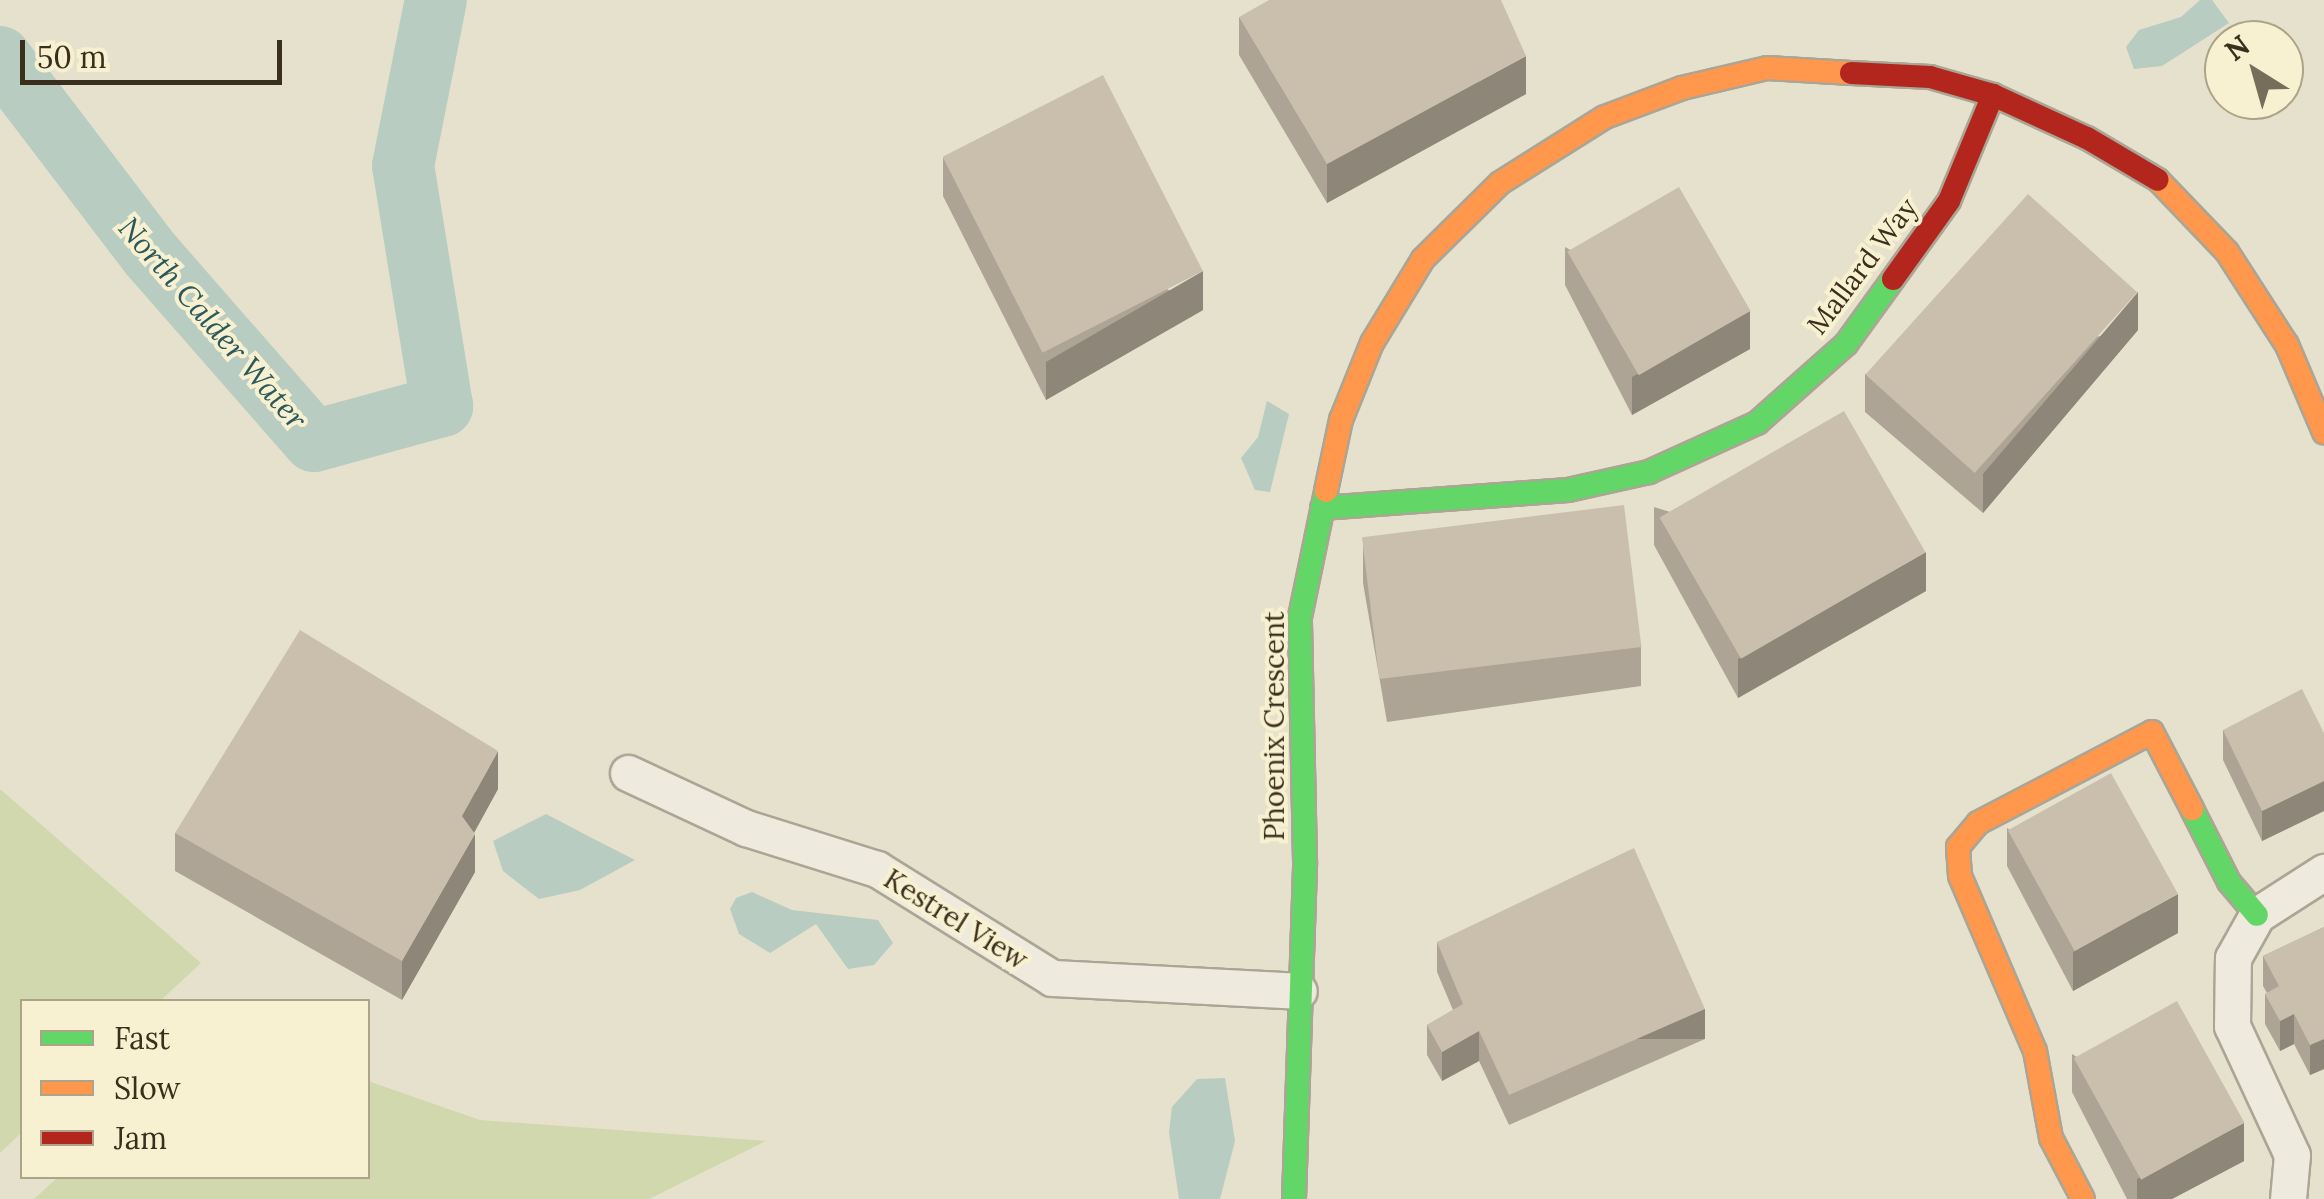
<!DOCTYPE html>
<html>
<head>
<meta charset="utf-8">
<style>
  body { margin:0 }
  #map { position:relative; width:2324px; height:1199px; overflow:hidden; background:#e6e1cc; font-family:Lora,serif }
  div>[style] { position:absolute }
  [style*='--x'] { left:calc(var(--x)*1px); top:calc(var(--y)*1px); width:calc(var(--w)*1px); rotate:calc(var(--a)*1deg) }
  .green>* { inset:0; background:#d2d8ad }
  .water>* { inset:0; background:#b8ccc2 }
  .river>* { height:62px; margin:-31px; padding:0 31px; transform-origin:31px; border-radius:31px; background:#b8ccc2 }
  .roads { filter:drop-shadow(2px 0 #aba595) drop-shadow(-2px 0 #aba595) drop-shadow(0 2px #aba595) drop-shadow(0 -2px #aba595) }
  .street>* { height:35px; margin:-17.5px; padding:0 17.5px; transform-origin:17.5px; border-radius:17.5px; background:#eeeade }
  .fast>* { height:22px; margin:-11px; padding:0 11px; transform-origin:11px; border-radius:11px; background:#63d668 }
  .slow>* { height:22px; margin:-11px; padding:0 11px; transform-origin:11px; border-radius:11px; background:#ff974d }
  .jam>* { height:22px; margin:-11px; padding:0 11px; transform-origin:11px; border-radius:11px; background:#b3261e }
  .wall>* { inset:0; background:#aea495 }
  .shaded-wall>* { inset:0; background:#8d8679; transform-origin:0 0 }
  .building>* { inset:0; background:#cabfad; transform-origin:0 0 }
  span { translate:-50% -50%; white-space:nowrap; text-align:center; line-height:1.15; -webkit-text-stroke:8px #f8f1d1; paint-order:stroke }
  .street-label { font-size:28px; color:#3a2e1d }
  .water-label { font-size:30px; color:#2b595b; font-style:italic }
  .legend { position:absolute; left:20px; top:999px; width:350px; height:180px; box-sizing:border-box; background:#f8f1d1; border:2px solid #aca389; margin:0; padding:12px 18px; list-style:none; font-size:30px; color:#3a2e1d }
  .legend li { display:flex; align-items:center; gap:20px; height:50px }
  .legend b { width:50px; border:2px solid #aca389 }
  .north { position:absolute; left:2204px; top:20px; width:100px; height:100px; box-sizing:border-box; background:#f8f1d1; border:2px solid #aca389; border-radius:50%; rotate:323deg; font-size:28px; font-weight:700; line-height:40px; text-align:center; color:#3a2e1d }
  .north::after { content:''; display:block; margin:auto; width:35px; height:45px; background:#766d5a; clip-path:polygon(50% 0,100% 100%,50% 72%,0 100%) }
  .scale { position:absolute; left:20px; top:40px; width:262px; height:45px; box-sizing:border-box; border:5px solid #3a2e1d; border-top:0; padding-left:12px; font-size:30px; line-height:35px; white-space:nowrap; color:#3a2e1d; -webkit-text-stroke:8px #f8f1d1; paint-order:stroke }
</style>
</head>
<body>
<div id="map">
  <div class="green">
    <div style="clip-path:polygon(0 789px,201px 963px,160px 1001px,22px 1002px,22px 1132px,0 1153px)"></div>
    <div style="clip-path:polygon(368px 1081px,480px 1120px,766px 1141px,649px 1199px,34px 1199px,58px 1177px,368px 1176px)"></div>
  </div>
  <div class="water">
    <div style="clip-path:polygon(2200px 0,2212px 0,2229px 23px,2162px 66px,2134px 69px,2126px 47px,2139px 30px,2181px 17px)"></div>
    <div style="clip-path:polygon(1267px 401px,1289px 414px,1270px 492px,1255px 490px,1241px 458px,1258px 437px)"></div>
    <div style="clip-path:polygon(546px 814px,590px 837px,635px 860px,580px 890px,539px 899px,503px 871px,493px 841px)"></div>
    <div style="clip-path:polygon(752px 892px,792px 910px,878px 920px,893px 943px,874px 965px,848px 969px,816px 924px,770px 953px,739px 934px,730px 909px,736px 898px)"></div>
    <div style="clip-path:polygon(1225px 1078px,1235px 1141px,1220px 1199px,1179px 1199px,1169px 1132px,1172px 1107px,1197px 1079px)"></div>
  </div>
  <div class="river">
    <div style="--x:0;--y:57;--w:249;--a:52.7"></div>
    <div style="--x:151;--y:255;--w:247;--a:48.8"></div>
    <div style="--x:314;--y:441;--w:133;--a:-15.3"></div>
    <div style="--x:442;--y:406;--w:243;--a:-99.2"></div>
    <div style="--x:403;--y:166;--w:169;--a:-78.8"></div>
  </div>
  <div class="roads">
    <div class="street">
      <div style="--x:628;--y:773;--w:130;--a:25"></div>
      <div style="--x:746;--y:828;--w:137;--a:17.4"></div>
      <div style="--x:877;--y:869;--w:206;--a:31.9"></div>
      <div style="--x:1052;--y:978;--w:247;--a:3"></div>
      <div style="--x:2288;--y:1199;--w:44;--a:-84.8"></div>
      <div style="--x:2292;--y:1155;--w:142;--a:-114.9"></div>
      <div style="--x:2232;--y:1026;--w:68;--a:-89.2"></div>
      <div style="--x:2233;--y:958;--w:49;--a:-60.8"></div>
      <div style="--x:2257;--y:915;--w:80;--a:-32.7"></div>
    </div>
    <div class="fast">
      <div style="--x:1322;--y:508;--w:247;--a:-4.2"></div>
      <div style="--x:1568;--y:490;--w:83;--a:-12.5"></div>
      <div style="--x:1649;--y:472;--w:119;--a:-24.4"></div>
      <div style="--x:1757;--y:423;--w:119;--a:-41.6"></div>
      <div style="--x:1846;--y:344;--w:80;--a:-54.1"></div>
      <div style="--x:2192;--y:809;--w:82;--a:63.1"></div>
      <div style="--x:2229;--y:882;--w:43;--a:49.7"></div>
      <div style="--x:1294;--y:1199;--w:338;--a:-88.1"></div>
      <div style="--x:1305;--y:861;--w:244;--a:-91.2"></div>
      <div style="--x:1300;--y:617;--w:129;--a:-78.3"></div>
    </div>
    <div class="slow">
      <div style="--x:2158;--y:180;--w:100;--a:46.2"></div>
      <div style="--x:2227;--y:252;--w:111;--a:57.2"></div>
      <div style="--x:2287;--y:345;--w:95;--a:67"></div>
      <div style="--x:1326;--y:491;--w:73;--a:-78.1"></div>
      <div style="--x:1341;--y:420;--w:83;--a:-68.1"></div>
      <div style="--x:1372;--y:343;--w:98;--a:-58.7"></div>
      <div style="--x:1423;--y:259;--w:108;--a:-44.6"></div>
      <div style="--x:1500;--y:183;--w:124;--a:-32.2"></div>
      <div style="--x:1605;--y:117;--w:82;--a:-20.6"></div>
      <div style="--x:1682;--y:88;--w:87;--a:-13.2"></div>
      <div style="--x:1767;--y:68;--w:84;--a:3.4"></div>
      <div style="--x:2083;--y:1199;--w:69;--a:-117.7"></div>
      <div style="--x:2051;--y:1138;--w:88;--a:-100.4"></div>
      <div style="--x:2035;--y:1051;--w:190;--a:-113.2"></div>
      <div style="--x:1960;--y:876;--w:29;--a:-94"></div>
      <div style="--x:1958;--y:847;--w:31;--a:-50"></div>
      <div style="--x:1978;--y:823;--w:196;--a:-27.6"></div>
      <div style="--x:2152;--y:732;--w:87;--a:62.5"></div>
    </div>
    <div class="jam">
      <div style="--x:1851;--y:73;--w:79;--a:2.9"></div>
      <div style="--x:1930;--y:77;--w:66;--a:15.9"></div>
      <div style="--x:1993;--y:95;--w:103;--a:24.6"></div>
      <div style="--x:2087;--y:138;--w:82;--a:30.6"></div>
      <div style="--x:1893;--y:279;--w:96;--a:-54.3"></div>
      <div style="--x:1949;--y:201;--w:115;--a:-67.5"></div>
    </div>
  </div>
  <div class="wall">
    <div style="clip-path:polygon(1239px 17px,1526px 94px,1327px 203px,1239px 55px)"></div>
    <div style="clip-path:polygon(943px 158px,1203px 310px,1046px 400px,943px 196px)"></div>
    <div style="clip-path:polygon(1565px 247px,1750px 349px,1632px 415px,1565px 285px)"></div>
    <div style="clip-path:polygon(2138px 330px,1983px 513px,1865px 412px,1865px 374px)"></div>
    <div style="clip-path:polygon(1654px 507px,1926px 591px,1738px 698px,1654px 545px)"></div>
    <div style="clip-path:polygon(1363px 545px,1641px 647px,1641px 686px,1387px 722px,1363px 583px)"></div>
    <div style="clip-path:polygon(2223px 730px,2324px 733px,2324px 811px,2262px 841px,2223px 760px)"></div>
    <div style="clip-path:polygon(498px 789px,474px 832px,475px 872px,402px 1000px,175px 871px,175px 833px)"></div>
    <div style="clip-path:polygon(2007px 828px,2178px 933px,2073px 991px,2007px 866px)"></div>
    <div style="clip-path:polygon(2324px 927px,2324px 1069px,2310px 1075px,2294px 1044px,2280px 1051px,2265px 1024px,2265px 994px,2267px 993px,2263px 986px,2263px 956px)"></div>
    <div style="clip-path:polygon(1437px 942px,1705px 1039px,1509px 1125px,1479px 1061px,1442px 1081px,1427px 1055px,1427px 1025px,1453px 1010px,1437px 972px)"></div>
    <div style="clip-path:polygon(2072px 1054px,2244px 1161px,2172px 1199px,2127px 1199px,2072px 1092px)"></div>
  </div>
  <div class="shaded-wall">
    <div style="clip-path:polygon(1526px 56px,1526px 94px,1327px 203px,1327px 164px)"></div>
    <div style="clip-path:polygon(1203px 271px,1203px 310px,1046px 400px,1046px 362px)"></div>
    <div style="clip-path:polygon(2138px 292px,2138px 330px,1983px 513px,1983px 474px)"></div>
    <div style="clip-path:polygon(1750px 311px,1750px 349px,1632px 415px,1632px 377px)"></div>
    <div style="clip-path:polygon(1926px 552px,1926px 591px,1738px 698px,1738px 659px)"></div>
    <div style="clip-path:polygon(498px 751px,498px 789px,462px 855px,462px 816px)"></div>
    <div style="clip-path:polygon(2324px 781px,2324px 811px,2262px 841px,2262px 811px)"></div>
    <div style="clip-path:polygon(475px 834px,475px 872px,402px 1000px,402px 961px)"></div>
    <div style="clip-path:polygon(2178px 894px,2178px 933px,2073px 991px,2073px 952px)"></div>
    <div style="left:1705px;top:1009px;width:30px;height:214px;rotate:90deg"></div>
    <div style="clip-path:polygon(2294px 1014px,2294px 1044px,2280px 1051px,2280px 1021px)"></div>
    <div style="clip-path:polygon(1479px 1031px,1479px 1061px,1442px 1081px,1442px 1052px)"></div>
    <div style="clip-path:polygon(2324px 1039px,2324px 1069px,2310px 1075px,2310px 1045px)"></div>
    <div style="clip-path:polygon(2244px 1123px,2244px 1161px,2172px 1199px,2137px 1199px,2137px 1179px)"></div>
  </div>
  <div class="building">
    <div style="clip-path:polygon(1269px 0,1501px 0,1526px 56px,1327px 164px,1239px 17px)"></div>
    <div style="left:1103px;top:75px;width:220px;height:180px;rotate:63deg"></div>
    <div style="left:1679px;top:187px;width:143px;height:129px;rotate:60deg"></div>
    <div style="left:2028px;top:194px;width:147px;height:243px;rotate:42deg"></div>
    <div style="left:1844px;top:411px;width:163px;height:213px;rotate:60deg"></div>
    <div style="left:1624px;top:505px;width:143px;height:264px;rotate:83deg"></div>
    <div style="clip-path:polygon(300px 630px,498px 751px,462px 816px,475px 834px,402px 961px,175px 833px)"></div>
    <div style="clip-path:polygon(2302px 689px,2324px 733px,2324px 781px,2262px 811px,2223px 730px)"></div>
    <div style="left:2111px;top:773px;width:138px;height:118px;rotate:61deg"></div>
    <div style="clip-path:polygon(1634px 848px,1705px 1009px,1509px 1095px,1479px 1031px,1442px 1052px,1427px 1025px,1463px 1004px,1437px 942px)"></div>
    <div style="clip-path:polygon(2324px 927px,2324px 1039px,2310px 1045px,2294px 1014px,2280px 1021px,2265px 994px,2279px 986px,2263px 956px)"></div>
    <div style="left:2177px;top:1001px;width:139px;height:118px;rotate:61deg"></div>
  </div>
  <div class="street-label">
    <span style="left:1862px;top:266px;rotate:-53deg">Mallard Way</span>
    <span style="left:1274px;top:726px;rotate:-90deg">Phoenix Crescent</span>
    <span style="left:956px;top:919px;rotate:32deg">Kestrel View</span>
  </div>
  <div class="water-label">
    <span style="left:213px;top:323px;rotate:49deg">North Calder Water</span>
  </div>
  <ul class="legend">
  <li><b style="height:12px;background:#63d668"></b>Fast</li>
  <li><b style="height:12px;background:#ff974d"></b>Slow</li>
  <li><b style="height:12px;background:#b3261e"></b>Jam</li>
  </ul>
  <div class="north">N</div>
  <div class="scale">50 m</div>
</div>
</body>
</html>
